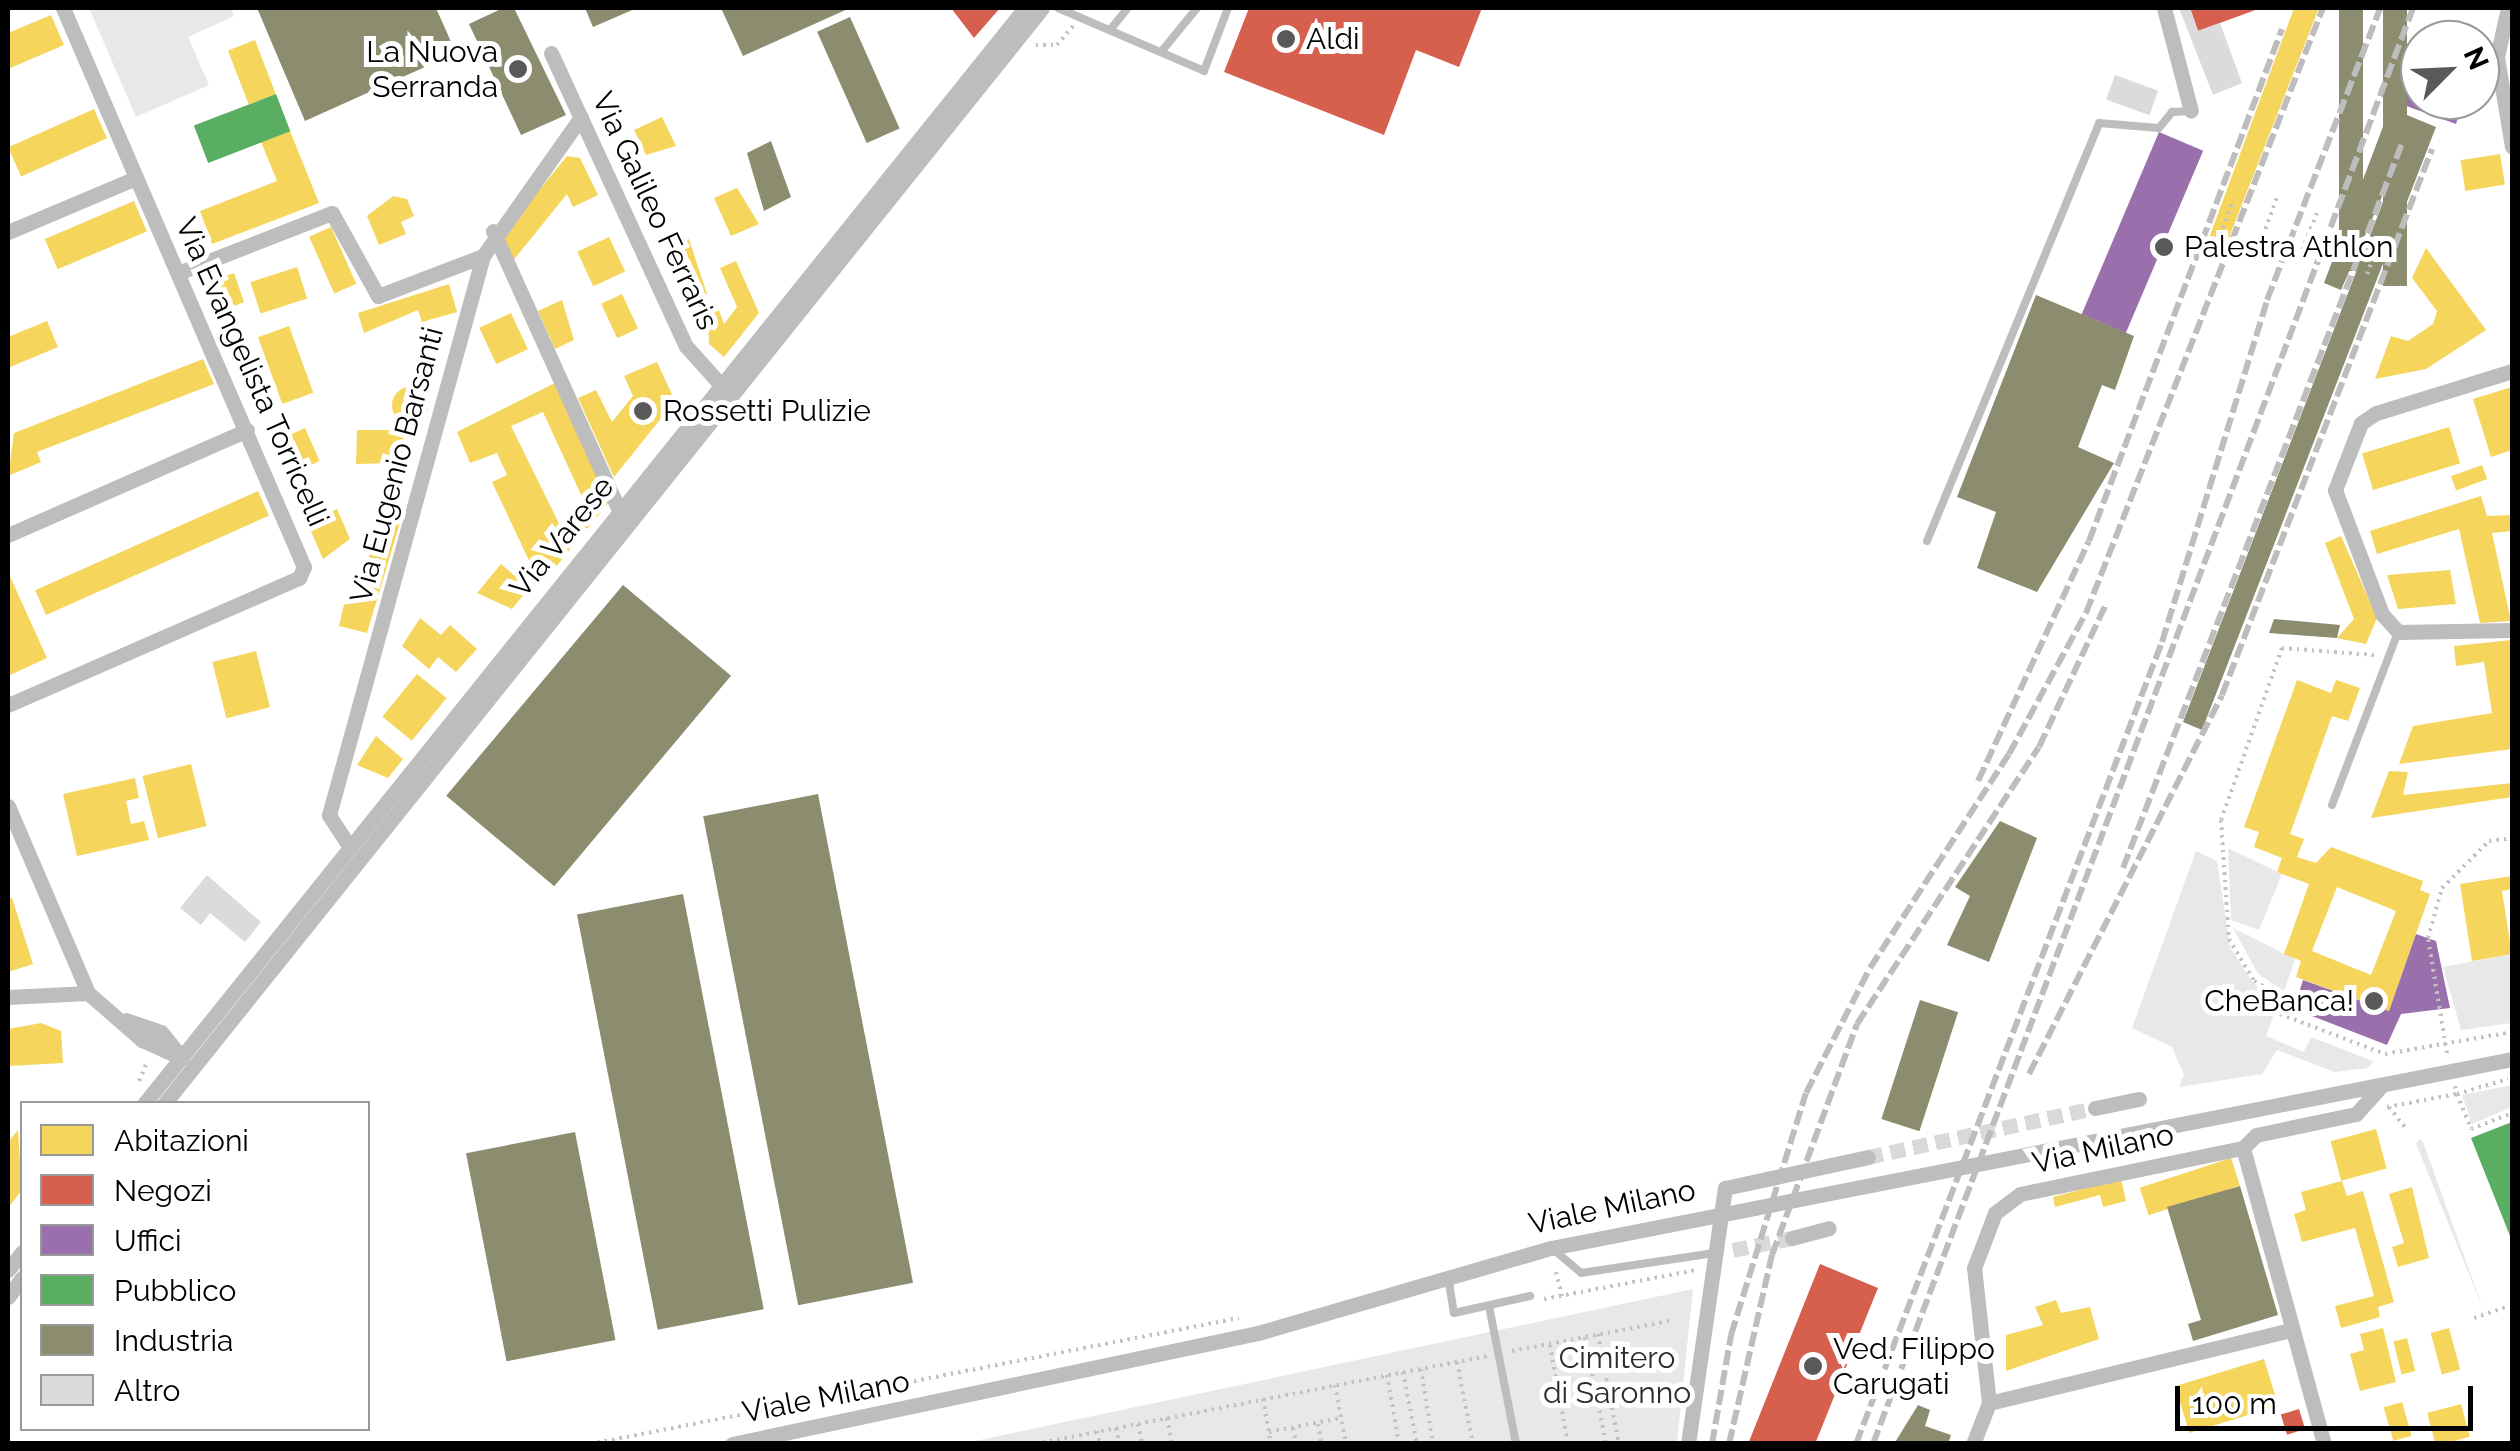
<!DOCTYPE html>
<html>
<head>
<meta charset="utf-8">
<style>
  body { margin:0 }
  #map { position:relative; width:2520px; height:1451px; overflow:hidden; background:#fff; font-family:Raleway,sans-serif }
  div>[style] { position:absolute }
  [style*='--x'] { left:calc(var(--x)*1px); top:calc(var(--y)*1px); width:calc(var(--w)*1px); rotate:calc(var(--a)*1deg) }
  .green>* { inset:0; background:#e8e8e8 }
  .homes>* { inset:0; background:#f6d55c; transform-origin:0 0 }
  .round { border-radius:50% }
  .shops>* { inset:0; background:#d6604d; transform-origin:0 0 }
  .offices>* { inset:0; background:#9970ab; transform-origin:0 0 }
  .public>* { inset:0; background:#5aae61; transform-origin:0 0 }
  .industry>* { inset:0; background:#8c8c6e; transform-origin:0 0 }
  .building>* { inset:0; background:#dbdbdb; transform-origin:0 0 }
  .minor-tunnel>* { height:15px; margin-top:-7.5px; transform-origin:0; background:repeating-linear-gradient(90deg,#d9d9d9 0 15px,transparent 0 23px) }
  .path>* { height:4px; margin-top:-2px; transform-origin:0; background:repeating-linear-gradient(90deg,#c2c2c2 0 2.5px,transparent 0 7.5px) }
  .service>* { height:8px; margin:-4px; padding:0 4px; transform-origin:4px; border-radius:4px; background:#bdbdbd }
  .minor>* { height:15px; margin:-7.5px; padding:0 7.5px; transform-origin:7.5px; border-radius:7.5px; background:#bdbdbd }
  .rail>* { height:6px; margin-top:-3px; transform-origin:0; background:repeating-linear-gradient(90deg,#bdbdbd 0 15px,transparent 0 20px) }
  .dots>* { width:28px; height:28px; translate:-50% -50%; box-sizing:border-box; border:5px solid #fff; border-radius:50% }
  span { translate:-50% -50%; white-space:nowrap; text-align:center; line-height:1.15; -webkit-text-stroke:10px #fff; paint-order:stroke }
  .poi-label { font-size:30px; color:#000 }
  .left { translate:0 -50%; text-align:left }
  .right { translate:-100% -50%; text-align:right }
  .street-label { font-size:30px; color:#000 }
  .park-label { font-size:30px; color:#2c2c2c }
  .frame { position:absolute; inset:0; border:10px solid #000; pointer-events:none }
  .legend { position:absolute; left:20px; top:1101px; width:350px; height:330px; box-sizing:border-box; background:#fff; border:2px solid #999; margin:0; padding:12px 18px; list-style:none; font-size:30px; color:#000 }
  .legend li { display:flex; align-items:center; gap:20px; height:50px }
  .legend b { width:50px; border:2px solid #999 }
  .north { position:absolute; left:2400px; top:20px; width:100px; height:100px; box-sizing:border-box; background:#fff; border:2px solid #999; border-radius:50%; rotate:66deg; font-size:28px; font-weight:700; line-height:40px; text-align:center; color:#000 }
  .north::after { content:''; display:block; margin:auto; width:35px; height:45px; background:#595959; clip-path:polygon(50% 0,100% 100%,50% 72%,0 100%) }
  .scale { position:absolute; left:2175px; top:1386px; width:298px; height:45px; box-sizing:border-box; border:5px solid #000; border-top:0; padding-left:12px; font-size:30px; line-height:35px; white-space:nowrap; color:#000; -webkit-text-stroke:8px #fff; paint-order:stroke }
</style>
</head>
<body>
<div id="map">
  <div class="green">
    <div style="clip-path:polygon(89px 8px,231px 8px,234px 16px,188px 37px,209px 85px,136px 117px)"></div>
    <div style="clip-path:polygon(2228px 848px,2282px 874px,2259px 930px,2231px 920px)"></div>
    <div style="clip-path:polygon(2196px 851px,2217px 861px,2230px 947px,2253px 983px,2279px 1000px,2266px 1036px,2304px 1052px,2311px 1037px,2373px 1061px,2368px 1068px,2335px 1072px,2277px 1050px,2262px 1074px,2179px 1087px,2184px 1075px,2172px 1047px,2132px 1028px)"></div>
    <div style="clip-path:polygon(2233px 928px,2295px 959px,2284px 991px,2258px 974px)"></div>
    <div style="clip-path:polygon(2512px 954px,2512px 1023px,2461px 1030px,2443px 967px)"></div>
    <div style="clip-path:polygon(2512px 1085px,2512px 1107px,2472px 1124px,2462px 1095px)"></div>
    <div style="clip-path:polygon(2420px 1139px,2423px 1142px,2484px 1311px,2416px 1144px)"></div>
    <div style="clip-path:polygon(1693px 1289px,1677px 1443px,961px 1444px)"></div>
  </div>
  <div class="homes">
    <div style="clip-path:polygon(2294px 8px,2319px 8px,2226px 245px,2209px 238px)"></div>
    <div style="clip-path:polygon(51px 15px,64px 45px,8px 69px,8px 33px)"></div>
    <div style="left:255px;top:40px;width:58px;height:29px;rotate:69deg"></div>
    <div style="left:94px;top:109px;width:32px;height:94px;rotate:66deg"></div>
    <div style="clip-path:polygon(662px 117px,676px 146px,646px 155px,634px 130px)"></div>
    <div style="clip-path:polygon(290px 131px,319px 203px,212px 244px,200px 211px,277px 181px,261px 142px)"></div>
    <div style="left:2500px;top:154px;width:31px;height:40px;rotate:81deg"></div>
    <div style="clip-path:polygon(567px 156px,580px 158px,598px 195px,573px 207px,567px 194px,512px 262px,501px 237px)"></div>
    <div style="clip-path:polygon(737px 188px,759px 224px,731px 236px,714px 198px)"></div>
    <div style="clip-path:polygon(393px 196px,407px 199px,414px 216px,401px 222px,406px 234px,379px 245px,367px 216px)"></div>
    <div style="left:134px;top:201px;width:33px;height:97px;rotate:67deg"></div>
    <div style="left:331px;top:227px;width:62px;height:24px;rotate:66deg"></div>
    <div style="left:609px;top:237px;width:38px;height:35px;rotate:65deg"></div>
    <div style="clip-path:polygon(689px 239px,707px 294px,689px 303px,664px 251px)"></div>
    <div style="clip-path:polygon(2426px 248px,2486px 330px,2426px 369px,2375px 379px,2391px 336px,2408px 341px,2433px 324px,2437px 311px,2412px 278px)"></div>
    <div style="clip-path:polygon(736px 261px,759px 313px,724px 357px,709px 344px,708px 314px,719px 310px,724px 324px,737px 307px,720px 268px)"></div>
    <div style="left:297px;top:267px;width:33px;height:49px;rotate:72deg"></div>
    <div style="left:234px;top:273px;width:31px;height:34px;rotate:71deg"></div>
    <div style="clip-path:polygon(449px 284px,457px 312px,422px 322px,418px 310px,364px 333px,358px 313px)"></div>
    <div style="left:622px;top:294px;width:38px;height:23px;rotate:65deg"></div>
    <div style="clip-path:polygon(562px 300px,574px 340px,555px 349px,538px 311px)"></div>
    <div style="left:511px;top:313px;width:40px;height:35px;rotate:65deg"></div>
    <div style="clip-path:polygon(47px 321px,58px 347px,8px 368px,8px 337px)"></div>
    <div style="left:289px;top:326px;width:71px;height:33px;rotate:70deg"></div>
    <div style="clip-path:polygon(203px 359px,214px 384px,37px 452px,41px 462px,8px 476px,14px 433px)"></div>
    <div style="clip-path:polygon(657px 362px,675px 401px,614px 477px,578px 398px,596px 390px,612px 422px,633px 396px,624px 376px)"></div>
    <div style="clip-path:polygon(555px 383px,609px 502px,578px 540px,561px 525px,583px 499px,543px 412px,511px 426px,571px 548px,541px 586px,492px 482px,507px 475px,497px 453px,470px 463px,457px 432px)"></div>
    <div class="round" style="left:392px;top:387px;width:36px;height:36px"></div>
    <div style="clip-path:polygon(2512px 387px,2512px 450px,2491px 457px,2473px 399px)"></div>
    <div style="left:2449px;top:427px;width:38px;height:91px;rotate:73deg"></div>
    <div style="left:305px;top:428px;width:36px;height:24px;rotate:66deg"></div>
    <div style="clip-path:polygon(357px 430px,403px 430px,404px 449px,395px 463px,356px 464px)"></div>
    <div style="left:2482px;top:465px;width:15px;height:33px;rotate:70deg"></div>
    <div style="left:258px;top:491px;width:27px;height:244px;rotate:66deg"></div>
    <div style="clip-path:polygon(2481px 496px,2487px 516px,2512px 515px,2512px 531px,2492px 533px,2511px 621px,2480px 623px,2459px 529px,2377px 554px,2370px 531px)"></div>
    <div style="clip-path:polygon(337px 509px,350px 539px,323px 559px,307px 522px)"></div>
    <div style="clip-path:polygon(381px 510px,402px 516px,367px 633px,339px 626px,346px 596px,358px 599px)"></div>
    <div style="clip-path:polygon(2341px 536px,2377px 618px,2366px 644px,2337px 638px,2354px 619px,2325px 543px)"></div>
    <div style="clip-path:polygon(501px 564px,529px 588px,512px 609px,477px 593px)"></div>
    <div style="clip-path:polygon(2450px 570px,2456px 604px,2398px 609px,2387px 575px)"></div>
    <div style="clip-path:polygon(8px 572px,47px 658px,8px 676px)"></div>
    <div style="clip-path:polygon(420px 618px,441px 635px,450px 625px,477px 649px,456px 672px,438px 657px,429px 669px,402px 646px)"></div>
    <div style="clip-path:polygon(2512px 640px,2512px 749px,2399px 764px,2413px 726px,2492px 713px,2484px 662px,2456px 666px,2454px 646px)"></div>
    <div style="left:256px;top:651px;width:58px;height:45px;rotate:76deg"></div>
    <div style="left:417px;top:674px;width:38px;height:55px;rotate:39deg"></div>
    <div style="clip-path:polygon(evenodd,2297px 680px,2331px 693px,2336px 680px,2360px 688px,2348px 721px,2332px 716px,2290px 834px,2304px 839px,2297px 857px,2316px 863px,2331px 847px,2423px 881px,2420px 890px,2430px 894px,2389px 1011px,2296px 977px,2301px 961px,2284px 954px,2309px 884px,2277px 872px,2282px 858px,2254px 847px,2259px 832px,2244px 827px,2297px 680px,2337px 887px,2396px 911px,2371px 975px,2312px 951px,2337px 887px)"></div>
    <div style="clip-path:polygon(376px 736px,403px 759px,388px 778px,357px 765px)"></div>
    <div style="left:191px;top:764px;width:64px;height:50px;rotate:76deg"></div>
    <div style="clip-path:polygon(2389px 771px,2408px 772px,2403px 795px,2512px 783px,2512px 797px,2371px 818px)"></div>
    <div style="clip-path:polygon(135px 778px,139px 798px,126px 801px,131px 824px,144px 821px,149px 840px,77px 856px,63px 794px)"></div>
    <div style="clip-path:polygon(2512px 876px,2512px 889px,2502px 891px,2512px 954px,2472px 961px,2460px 884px)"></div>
    <div style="clip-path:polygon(12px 898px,33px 964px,8px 972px,8px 899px)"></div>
    <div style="clip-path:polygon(41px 1023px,61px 1031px,63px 1063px,8px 1066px,8px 1029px)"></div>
    <div style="left:2376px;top:1129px;width:41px;height:47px;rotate:75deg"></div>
    <div style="clip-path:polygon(18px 1130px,22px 1190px,8px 1208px,8px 1142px)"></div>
    <div style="left:2231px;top:1158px;width:29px;height:96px;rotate:72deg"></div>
    <div style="clip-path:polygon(2121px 1179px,2126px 1201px,2103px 1207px,2100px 1195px,2055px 1207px,2053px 1197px)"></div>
    <div style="clip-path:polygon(2342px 1181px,2347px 1196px,2363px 1191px,2394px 1302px,2378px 1307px,2380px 1317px,2341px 1328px,2335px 1306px,2374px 1296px,2355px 1228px,2302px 1242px,2294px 1214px,2306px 1210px,2301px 1192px)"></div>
    <div style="clip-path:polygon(2412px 1187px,2429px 1258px,2398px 1267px,2392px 1247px,2404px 1243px,2389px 1194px)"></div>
    <div style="clip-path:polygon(2056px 1300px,2061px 1313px,2090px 1307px,2099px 1339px,2006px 1371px,2006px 1335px,2043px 1325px,2035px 1307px)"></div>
    <div style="clip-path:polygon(2383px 1328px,2396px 1382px,2360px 1391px,2350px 1354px,2364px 1350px,2360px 1334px)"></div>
    <div style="left:2449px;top:1328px;width:43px;height:19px;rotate:75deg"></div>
    <div style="left:2407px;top:1338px;width:34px;height:14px;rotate:76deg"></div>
    <div style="left:2264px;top:1359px;width:49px;height:93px;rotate:73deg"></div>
    <div style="left:2402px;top:1402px;width:35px;height:19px;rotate:74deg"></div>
    <div style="left:2461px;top:1404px;width:34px;height:35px;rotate:75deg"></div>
  </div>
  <div class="shops">
    <div style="clip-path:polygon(951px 8px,1000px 8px,974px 38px)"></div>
    <div style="clip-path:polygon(1249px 8px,1482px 8px,1459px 67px,1416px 50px,1384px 135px,1224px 72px)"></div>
    <div style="clip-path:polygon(2190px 8px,2261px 8px,2198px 31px)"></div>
    <div style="clip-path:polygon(1820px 1264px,1878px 1288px,1815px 1444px,1748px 1444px)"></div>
    <div style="left:2299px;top:1409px;width:21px;height:19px;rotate:73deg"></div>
  </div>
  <div class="offices">
    <div style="clip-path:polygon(2420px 51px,2420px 100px,2464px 100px,2456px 124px,2401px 104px)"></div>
    <div style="left:2159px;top:132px;width:48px;height:198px;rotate:23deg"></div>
    <div style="clip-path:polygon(2416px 934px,2436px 941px,2450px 1008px,2401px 1014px,2387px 1045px,2294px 1009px,2303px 980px,2389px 1011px)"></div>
  </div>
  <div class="public">
    <div style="left:276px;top:94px;width:40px;height:88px;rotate:69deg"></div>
    <div style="clip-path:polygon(2512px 1122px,2512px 1241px,2471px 1138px)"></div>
  </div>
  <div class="industry">
    <div style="clip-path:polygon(257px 8px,436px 8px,456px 53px,305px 121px)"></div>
    <div style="clip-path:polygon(503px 8px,514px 8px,566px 115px,521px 135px,469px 24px)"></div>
    <div style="clip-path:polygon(585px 8px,637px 8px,593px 27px)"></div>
    <div style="clip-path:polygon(721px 8px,850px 8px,743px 56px)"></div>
    <div style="left:2339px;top:8px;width:24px;height:263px"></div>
    <div style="left:2383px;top:8px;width:24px;height:278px"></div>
    <div style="left:850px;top:17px;width:122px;height:36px;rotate:66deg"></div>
    <div style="clip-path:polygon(2390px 108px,2436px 127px,2202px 730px,2183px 722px,2408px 137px,2341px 290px,2324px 283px)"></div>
    <div style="clip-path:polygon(771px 141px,791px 197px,764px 211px,747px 153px)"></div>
    <div style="clip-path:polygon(2036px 295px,2134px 336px,2115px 390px,2102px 385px,2078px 447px,2114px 463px,2037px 592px,1977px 568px,1996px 512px,1957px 497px)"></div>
    <div style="left:623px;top:585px;width:141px;height:275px;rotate:40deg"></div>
    <div style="clip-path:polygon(2274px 619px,2340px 625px,2337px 638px,2269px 633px)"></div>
    <div style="left:818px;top:794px;width:498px;height:117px;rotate:79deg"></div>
    <div style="clip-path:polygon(2000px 821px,2037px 838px,1989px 962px,1947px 945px,1970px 896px,1955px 887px)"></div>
    <div style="left:683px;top:894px;width:423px;height:108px;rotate:79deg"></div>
    <div style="left:1920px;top:1000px;width:40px;height:125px;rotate:18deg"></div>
    <div style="left:575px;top:1132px;width:212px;height:111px;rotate:79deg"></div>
    <div style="clip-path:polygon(2240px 1186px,2278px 1315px,2193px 1341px,2188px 1324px,2201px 1320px,2167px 1207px)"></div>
    <div style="clip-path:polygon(1918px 1405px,1930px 1410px,1925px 1426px,1951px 1435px,1948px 1444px,1894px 1444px)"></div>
  </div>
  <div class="building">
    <div style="clip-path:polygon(2179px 8px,2190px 8px,2198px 31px,2220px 23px,2242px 83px,2213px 95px)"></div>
    <div style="left:2115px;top:75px;width:46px;height:26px;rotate:20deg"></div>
    <div style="clip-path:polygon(207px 875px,261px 922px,245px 942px,210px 913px,201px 925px,180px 908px)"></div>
  </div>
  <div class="minor-tunnel">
    <div style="--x:1868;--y:1157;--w:232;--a:-12.2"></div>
    <div style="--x:1733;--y:1250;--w:60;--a:-11.5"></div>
  </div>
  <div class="path">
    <div style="--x:1036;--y:45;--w:21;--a:0"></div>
    <div style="--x:1057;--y:45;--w:25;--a:-50"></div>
    <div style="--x:2223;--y:228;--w:27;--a:-70"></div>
    <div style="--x:2263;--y:236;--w:41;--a:-70.3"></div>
    <div style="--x:2302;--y:250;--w:40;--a:-68"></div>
    <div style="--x:2367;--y:274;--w:44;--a:-68.7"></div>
    <div style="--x:2374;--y:655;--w:92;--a:-175.6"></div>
    <div style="--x:2282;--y:648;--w:182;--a:109.5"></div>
    <div style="--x:2221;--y:820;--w:119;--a:86.2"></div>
    <div style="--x:2229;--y:939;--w:49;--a:59.2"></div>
    <div style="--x:2254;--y:981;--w:34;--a:30"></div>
    <div style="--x:2284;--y:998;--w:16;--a:104"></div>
    <div style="--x:2280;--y:1014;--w:112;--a:20.9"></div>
    <div style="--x:2385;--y:1054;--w:129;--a:-9.8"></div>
    <div style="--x:2447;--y:1053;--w:117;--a:-99.4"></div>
    <div style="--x:2428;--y:938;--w:52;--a:-74.4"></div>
    <div style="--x:2442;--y:888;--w:66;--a:-45"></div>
    <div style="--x:2489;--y:841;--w:23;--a:-7"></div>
    <div style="--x:139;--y:1081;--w:21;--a:-67"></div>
    <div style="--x:2455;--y:1086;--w:8;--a:76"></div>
    <div style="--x:2457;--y:1094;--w:53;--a:-16.4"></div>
    <div style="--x:2387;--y:1107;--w:71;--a:-10.5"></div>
    <div style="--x:2457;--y:1094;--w:38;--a:68"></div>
    <div style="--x:2471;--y:1129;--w:44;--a:-21.3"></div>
    <div style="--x:2389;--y:1107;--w:29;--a:52"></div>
    <div style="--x:1556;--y:1272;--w:25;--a:76"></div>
    <div style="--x:1544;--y:1299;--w:155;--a:-10.8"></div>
    <div style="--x:2474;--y:1318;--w:36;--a:-19"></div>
    <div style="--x:1598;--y:1334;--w:112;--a:79.2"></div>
    <div style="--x:1585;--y:1337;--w:109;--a:78.9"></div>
    <div style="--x:1550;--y:1345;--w:101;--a:79.7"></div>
    <div style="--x:1512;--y:1351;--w:160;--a:-10.8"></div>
    <div style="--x:1457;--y:1362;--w:84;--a:79"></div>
    <div style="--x:1421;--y:1369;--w:76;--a:80.9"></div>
    <div style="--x:1403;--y:1372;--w:73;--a:79"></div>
    <div style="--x:1387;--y:1375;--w:70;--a:80.1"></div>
    <div style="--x:1335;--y:1385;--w:60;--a:79.4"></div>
    <div style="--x:1263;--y:1399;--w:46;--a:79.9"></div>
    <div style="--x:1167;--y:1418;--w:26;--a:79"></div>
    <div style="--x:1138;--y:1424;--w:20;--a:79"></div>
    <div style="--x:1318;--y:1424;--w:20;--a:81"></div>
    <div style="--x:1116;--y:1428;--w:16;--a:79"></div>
    <div style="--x:1293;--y:1428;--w:16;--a:79"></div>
    <div style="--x:1097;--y:1431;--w:13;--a:77"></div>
    <div style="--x:1269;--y:1432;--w:73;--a:-11"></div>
    <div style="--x:590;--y:1444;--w:661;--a:-10.99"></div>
    <div style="--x:1035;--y:1444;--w:461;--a:-11"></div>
  </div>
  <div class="service">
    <div style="--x:1058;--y:8;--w:159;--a:23.3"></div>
    <div style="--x:1204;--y:71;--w:67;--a:-69.1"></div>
    <div style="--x:1110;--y:30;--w:28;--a:-51"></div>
    <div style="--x:1161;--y:52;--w:57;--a:-50.7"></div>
    <div style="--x:1927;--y:541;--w:452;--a:-67.6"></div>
    <div style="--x:2099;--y:123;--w:60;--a:4.8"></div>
    <div style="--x:2159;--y:128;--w:21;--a:-51"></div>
    <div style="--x:2172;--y:112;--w:19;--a:-3"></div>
    <div style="--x:2332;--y:805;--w:185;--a:-69.1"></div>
    <div style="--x:1554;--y:1250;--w:35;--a:40"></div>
    <div style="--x:1581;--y:1273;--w:135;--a:-8.5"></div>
    <div style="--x:1448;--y:1276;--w:37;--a:81"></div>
    <div style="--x:1454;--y:1313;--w:78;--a:-12.6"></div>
    <div style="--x:1489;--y:1306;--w:141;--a:78.9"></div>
  </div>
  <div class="minor">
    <div style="--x:2164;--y:8;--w:106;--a:75.3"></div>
    <div style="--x:2508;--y:8;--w:50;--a:102.7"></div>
    <div style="--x:2497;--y:57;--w:91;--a:80.5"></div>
    <div style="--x:551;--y:53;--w:323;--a:65.3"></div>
    <div style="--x:686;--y:346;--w:51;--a:48.2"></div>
    <div style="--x:493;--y:231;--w:306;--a:65.7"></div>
    <div style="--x:8;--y:232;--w:139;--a:-22.9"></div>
    <div style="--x:178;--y:273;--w:165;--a:-21.3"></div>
    <div style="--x:332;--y:213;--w:95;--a:61"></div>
    <div style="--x:378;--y:296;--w:112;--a:-20.9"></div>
    <div style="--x:2512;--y:371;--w:142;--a:162.8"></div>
    <div style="--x:2376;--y:413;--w:18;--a:146"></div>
    <div style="--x:2361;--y:423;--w:72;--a:111.2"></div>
    <div style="--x:2335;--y:490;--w:133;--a:69.2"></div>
    <div style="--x:2382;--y:614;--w:24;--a:48"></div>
    <div style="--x:2398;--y:632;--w:114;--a:-1"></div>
    <div style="--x:8;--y:535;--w:261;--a:-23.7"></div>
    <div style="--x:8;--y:705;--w:318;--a:-23.6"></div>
    <div style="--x:299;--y:578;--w:12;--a:-66"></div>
    <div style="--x:304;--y:567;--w:609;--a:-113.32"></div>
    <div style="--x:8;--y:806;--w:203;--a:66.8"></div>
    <div style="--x:88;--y:993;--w:72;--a:41"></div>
    <div style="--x:142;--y:1040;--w:44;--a:24.2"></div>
    <div style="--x:349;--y:846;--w:37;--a:-123"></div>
    <div style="--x:329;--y:815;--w:580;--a:-74.6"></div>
    <div style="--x:483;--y:256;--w:170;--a:-54.8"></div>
    <div style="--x:8;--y:997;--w:80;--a:-2.9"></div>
    <div style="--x:126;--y:1020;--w:37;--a:19"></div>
    <div style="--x:161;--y:1032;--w:33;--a:51"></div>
    <div style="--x:144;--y:1104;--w:1406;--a:-51.21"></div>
    <div style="--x:164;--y:1104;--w:1404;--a:-51.3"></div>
    <div style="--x:2095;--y:1108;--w:45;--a:-11.6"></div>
    <div style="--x:1792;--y:1238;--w:38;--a:-15"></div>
    <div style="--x:8;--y:1270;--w:23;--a:-52"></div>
    <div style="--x:8;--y:1297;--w:24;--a:-54"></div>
    <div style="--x:1989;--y:1403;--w:310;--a:-13.6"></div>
    <div style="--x:732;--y:1444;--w:538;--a:-11.92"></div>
    <div style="--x:1258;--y:1333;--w:305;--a:-16.2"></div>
    <div style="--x:1551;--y:1248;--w:979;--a:-11.13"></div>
    <div style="--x:1688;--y:1444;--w:259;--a:-81.8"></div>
    <div style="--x:1725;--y:1188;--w:146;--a:-12.2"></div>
    <div style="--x:1973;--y:1444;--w:44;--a:-68.7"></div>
    <div style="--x:1989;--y:1403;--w:136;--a:-96.3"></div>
    <div style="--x:1974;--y:1268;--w:59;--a:-69.1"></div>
    <div style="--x:1995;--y:1213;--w:31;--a:-37"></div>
    <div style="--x:2020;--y:1194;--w:228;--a:-11.7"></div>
    <div style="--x:2324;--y:1444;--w:307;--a:-105.3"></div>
    <div style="--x:2243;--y:1148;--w:18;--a:-45"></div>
    <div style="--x:2256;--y:1135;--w:102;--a:-11.9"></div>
    <div style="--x:2356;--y:1114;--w:36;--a:-48"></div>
  </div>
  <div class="rail">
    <div style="--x:1978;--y:781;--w:264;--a:-65.2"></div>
    <div style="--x:2089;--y:541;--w:547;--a:-69.35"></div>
    <div style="--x:2123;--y:868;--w:779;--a:-68.94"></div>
    <div style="--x:2029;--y:1074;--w:425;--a:-63"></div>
    <div style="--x:2222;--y:695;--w:585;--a:-68.96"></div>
    <div style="--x:1712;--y:1444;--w:111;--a:-80.1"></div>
    <div style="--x:1731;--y:1335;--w:253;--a:-72.8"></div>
    <div style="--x:1806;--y:1093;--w:140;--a:-62.9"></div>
    <div style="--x:1870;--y:968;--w:255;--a:-57"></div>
    <div style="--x:2009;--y:754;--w:161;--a:-61.4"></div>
    <div style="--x:2086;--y:613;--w:650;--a:-68.61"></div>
    <div style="--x:1729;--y:1444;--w:194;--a:-77.2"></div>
    <div style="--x:1772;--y:1255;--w:246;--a:-69.8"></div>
    <div style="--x:1857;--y:1024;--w:331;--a:-56.7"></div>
    <div style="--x:2039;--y:747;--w:158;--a:-64.9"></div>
    <div style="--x:1856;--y:1444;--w:858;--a:-69.12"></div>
    <div style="--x:2162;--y:642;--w:358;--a:-72.9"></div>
    <div style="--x:2267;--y:300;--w:313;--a:-68.8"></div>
    <div style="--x:1873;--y:1444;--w:1534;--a:-69.39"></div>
  </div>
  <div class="dots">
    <div style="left:1286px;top:39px;background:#595959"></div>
    <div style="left:518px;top:69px;background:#595959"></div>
    <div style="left:2164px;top:247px;background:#595959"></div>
    <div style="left:643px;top:411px;background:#595959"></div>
    <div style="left:2374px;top:1001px;background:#595959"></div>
    <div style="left:1813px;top:1366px;background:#595959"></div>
  </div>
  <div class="poi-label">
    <span class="left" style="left:1306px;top:39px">Aldi</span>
    <span class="right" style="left:498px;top:69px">La Nuova<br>Serranda</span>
    <span class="left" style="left:2184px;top:247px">Palestra Athlon</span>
    <span class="left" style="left:663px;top:411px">Rossetti Pulizie</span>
    <span class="right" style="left:2354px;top:1001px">CheBanca!</span>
    <span class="left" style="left:1833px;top:1366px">Ved. Filippo<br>Carugati</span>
  </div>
  <div class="street-label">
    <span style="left:655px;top:211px;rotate:65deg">Via Galileo Ferraris</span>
    <span style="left:252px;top:372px;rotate:66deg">Via Evangelista Torricelli</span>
    <span style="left:397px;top:465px;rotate:-75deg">Via Eugenio Barsanti</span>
    <span style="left:562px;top:537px;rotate:-51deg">Via Varese</span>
    <span style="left:2103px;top:1149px;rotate:-12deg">Via Milano</span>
    <span style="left:1612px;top:1207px;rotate:-12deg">Viale Milano</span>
    <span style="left:826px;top:1397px;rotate:-11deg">Viale Milano</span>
  </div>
  <div class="park-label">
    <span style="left:1617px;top:1375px">Cimitero<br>di Saronno</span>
  </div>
  <div class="frame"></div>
  <ul class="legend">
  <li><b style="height:28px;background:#f6d55c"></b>Abitazioni</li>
  <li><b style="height:28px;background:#d6604d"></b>Negozi</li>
  <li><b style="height:28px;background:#9970ab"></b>Uffici</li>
  <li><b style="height:28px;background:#5aae61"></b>Pubblico</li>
  <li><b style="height:28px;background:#8c8c6e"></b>Industria</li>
  <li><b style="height:28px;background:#dbdbdb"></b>Altro</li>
  </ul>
  <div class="north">N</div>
  <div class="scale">100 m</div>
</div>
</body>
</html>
